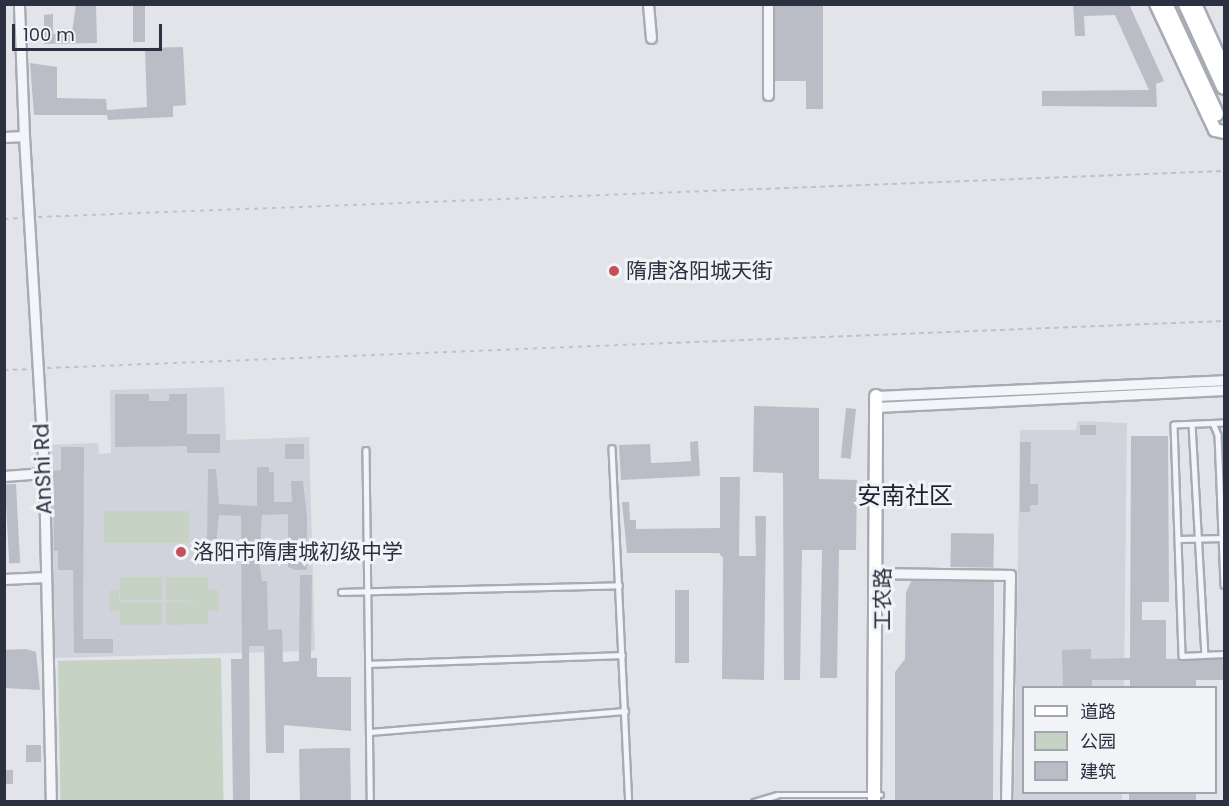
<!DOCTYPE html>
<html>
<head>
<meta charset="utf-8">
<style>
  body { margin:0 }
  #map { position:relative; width:1229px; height:806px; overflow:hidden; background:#e2e4e9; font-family:Poppins,"Noto Sans SC",sans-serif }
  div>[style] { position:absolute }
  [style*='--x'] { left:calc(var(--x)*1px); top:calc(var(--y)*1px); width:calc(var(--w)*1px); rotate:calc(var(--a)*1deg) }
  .built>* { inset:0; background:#d0d3db }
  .green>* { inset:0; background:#c6d2c4; transform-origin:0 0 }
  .building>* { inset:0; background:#babdc6; transform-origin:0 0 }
  .path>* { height:1.5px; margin-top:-0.75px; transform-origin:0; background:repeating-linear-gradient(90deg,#c0c2c8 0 4.5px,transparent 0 9px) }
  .roads { filter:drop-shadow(2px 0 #a7abb3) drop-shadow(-2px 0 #a7abb3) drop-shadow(0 2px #a7abb3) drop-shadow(0 -2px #a7abb3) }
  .lane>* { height:4.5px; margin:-2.25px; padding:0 2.25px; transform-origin:2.25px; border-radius:2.25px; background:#f4f5f8 }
  .street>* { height:9px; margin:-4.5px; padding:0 4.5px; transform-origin:4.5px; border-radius:4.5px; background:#f4f5f8 }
  .secondary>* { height:12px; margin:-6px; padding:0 6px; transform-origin:6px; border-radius:6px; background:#fff }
  .primary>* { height:14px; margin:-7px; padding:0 7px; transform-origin:7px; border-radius:7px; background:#fff }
  .dots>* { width:16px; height:16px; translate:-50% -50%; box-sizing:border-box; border:3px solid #f1f3f7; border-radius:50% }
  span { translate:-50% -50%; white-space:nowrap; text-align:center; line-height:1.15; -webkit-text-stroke:6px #f1f3f7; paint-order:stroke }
  .poi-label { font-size:21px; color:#2b3140 }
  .left { translate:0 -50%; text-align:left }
  .street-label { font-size:21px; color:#2b3140 }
  .quarter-label { font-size:24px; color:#1d2231 }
  .frame { position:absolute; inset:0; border:6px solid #2b3140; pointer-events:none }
  .legend { position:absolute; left:1022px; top:686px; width:195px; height:108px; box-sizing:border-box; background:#f1f3f7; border:2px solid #a2a5ae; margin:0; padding:8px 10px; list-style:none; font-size:18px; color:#2b3140 }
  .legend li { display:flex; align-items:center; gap:12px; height:30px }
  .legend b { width:30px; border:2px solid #a2a5ae }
  .scale { position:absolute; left:12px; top:24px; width:150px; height:27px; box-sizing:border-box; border:3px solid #2b3140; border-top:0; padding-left:8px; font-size:18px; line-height:21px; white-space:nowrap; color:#2b3140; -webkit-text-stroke:4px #f1f3f7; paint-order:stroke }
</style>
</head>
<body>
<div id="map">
  <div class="built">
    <div style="clip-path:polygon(224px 387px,226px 440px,309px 437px,315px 651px,52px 658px,47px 445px,98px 443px,99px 454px,111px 453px,110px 390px)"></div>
    <div style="clip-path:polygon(1078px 421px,1127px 423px,1124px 687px,1024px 688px,1024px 792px,1122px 793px,1122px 801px,1014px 802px,1020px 430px,1076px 430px)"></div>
  </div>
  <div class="green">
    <div style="left:104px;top:511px;width:85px;height:32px"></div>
    <div style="left:120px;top:577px;width:42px;height:23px"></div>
    <div style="clip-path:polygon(166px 577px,208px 577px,208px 590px,218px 590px,218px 611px,208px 611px,208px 624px,166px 625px,166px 602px,209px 601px,166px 600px)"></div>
    <div style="clip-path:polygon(110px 590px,119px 590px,119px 602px,162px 602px,162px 625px,120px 625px,120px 611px,110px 611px)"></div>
    <div style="left:221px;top:658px;width:143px;height:163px;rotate:89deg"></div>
  </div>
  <div class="building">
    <div style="clip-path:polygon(76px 4px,96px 4px,97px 43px,44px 44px,44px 15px,53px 14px,53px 34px,72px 33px)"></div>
    <div style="clip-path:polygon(775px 4px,823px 4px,823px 109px,806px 109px,806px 81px,775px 81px)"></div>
    <div style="clip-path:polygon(1073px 4px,1129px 4px,1164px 81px,1156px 84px,1157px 107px,1042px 106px,1042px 91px,1149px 90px,1115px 15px,1084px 16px,1085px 36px,1075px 36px)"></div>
    <div style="left:133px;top:5px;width:12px;height:37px"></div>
    <div style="clip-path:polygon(183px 47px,186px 105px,173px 106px,173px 117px,108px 120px,107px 115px,34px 115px,30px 63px,57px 67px,57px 98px,106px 99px,107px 110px,147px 107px,145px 48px)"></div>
    <div style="clip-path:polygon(115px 394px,149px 394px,149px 401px,169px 401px,169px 394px,187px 394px,187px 434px,220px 434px,220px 453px,187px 453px,187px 446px,115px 447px)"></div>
    <div style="clip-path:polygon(754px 406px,819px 408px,819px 479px,857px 480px,856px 550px,839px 550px,837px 678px,820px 678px,822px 550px,802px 550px,800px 680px,784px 680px,783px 473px,753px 472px)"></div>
    <div style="left:846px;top:408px;width:10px;height:50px;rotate:6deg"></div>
    <div style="left:1080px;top:425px;width:16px;height:10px"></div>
    <div style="clip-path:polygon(1131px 436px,1168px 436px,1169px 602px,1142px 602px,1142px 620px,1166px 620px,1166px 659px,1224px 658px,1224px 680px,1196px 680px,1196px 687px,1130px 687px,1130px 680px,1092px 680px,1092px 687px,1063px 687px,1062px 650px,1091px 649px,1091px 659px,1130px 658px)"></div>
    <div style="clip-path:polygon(698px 441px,700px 476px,621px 480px,619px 445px,650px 444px,651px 463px,676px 462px,691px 461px,690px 442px)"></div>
    <div style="clip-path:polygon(1020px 442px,1031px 442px,1030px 484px,1038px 484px,1038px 505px,1030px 505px,1030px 512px,1020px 512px)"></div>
    <div style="left:285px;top:444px;width:19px;height:15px"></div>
    <div style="clip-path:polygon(61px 447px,84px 447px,83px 639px,113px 639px,113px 653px,74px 653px,73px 570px,58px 570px,58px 551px,54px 551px,53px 471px,61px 470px)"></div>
    <div style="clip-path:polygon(257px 467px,269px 467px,269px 472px,274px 472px,274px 502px,292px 502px,291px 481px,303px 481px,307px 518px,307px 570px,295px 570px,288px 567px,288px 514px,262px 515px,259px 562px,262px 581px,267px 581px,268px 630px,282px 629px,283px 662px,299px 661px,300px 575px,312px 575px,311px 658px,317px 658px,317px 677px,351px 677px,351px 731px,284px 725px,284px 753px,266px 753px,264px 646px,249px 646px,250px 801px,233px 801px,231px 659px,242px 659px,241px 516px,219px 515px,216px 545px,207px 545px,208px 469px,216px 469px,219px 504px,257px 506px)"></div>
    <div style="clip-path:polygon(720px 477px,740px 477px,739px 556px,756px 556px,755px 516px,766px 516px,764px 680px,722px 679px,723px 558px,719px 553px,627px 553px,622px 502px,629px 502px,630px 520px,636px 520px,636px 529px,720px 528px)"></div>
    <div style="left:16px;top:484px;width:79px;height:11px;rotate:87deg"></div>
    <div style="left:909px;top:491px;width:12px;height:17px"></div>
    <div style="left:951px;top:533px;width:43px;height:34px;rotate:1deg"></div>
    <div style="clip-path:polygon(912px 580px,994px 582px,993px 801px,895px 801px,895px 672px,905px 659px,906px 592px)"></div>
    <div style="left:675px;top:590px;width:14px;height:73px"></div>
    <div style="clip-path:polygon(26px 649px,36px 652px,40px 690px,4px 688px,4px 650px)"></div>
    <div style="left:41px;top:745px;width:17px;height:15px;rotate:90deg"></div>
    <div style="clip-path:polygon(331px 748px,350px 748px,351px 801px,300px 801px,299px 749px)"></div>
    <div style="left:4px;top:770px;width:9px;height:14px"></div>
    <div style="left:1129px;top:792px;width:67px;height:9px"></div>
  </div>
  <div class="path">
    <div style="--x:38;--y:217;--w:1187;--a:-2.22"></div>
    <div style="--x:4;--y:219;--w:15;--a:-4"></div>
    <div style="--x:47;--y:368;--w:1178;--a:-2.29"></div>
    <div style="--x:4;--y:370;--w:24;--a:-2"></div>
  </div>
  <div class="roads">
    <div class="lane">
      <div style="--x:1213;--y:423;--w:13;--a:67"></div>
      <div style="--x:1218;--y:435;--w:150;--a:87.7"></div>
      <div style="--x:1224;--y:423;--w:50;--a:177.7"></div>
      <div style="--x:1174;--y:425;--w:231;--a:88"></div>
      <div style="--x:1182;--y:656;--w:42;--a:-2.7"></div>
      <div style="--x:1192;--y:424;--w:231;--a:86.8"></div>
      <div style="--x:612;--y:448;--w:354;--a:87.3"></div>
      <div style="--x:366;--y:450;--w:352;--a:89.3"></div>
      <div style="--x:1179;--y:539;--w:45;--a:-1.3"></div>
      <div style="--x:341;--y:592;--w:278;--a:-1.4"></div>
      <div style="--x:368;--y:664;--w:254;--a:-2"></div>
      <div style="--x:369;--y:732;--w:257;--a:-4.7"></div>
      <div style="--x:754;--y:802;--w:24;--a:-17"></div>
      <div style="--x:777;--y:795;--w:104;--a:0"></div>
    </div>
    <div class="street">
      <div style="--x:648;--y:4;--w:34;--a:85"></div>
      <div style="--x:768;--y:4;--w:91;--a:90"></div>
      <div style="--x:24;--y:136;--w:338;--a:86.6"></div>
      <div style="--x:44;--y:473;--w:329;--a:88.8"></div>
      <div style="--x:4;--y:137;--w:20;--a:-3"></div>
      <div style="--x:24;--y:136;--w:132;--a:-92.2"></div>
      <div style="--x:876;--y:396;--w:348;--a:-2.6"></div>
      <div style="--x:876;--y:407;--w:348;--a:-2.8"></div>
      <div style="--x:4;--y:476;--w:40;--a:-4.3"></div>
      <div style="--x:875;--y:573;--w:135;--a:0.8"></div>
      <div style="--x:1010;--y:575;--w:227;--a:91"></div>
      <div style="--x:4;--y:579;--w:42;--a:-2.7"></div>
    </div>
    <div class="secondary">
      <div style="--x:1156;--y:4;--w:139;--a:64.9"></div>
      <div style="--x:1215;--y:130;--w:9;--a:13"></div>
      <div style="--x:1195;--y:4;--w:70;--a:65.6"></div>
      <div style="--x:874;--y:802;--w:406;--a:-89.7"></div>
    </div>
    <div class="primary">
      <div style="--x:1165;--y:4;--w:121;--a:65.1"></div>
      <div style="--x:1186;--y:4;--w:91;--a:65.4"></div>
    </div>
  </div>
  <div class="dots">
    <div style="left:614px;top:271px;background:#c45159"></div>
    <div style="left:181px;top:552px;background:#c45159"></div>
  </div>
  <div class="poi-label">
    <span class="left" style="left:626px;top:271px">隋唐洛阳城天街</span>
    <span class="left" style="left:193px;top:552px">洛阳市隋唐城初级中学</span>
  </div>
  <div class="street-label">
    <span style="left:43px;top:469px;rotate:-92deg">AnShi Rd</span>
    <span style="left:883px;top:599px;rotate:-90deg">工农路</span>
  </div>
  <div class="quarter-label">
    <span style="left:905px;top:496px">安南社区</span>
  </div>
  <div class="frame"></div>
  <ul class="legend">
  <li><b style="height:8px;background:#fff"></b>道路</li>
  <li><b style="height:16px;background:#c6d2c4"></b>公园</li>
  <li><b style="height:16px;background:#babdc6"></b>建筑</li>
  </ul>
  <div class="scale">100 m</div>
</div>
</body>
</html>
